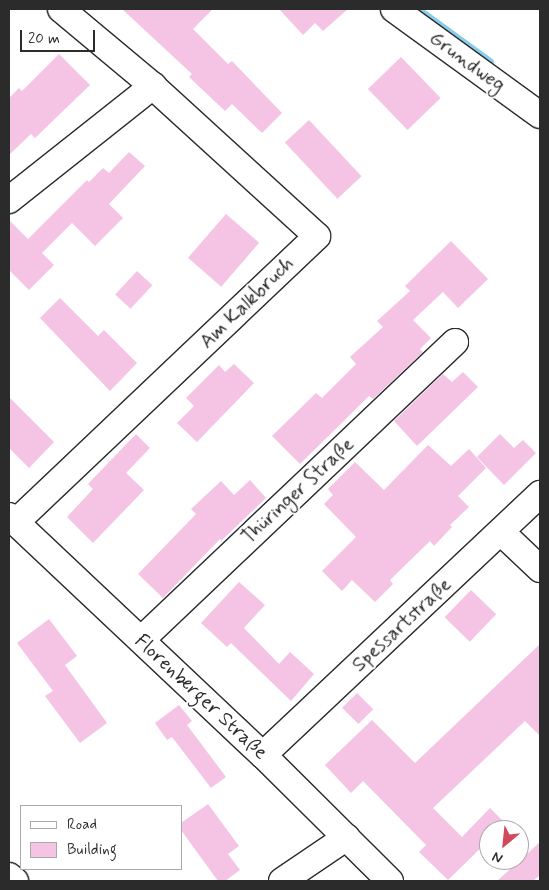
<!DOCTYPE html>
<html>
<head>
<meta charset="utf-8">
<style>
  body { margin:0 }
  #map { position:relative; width:549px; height:890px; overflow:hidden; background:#fff; font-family:Mynerve,sans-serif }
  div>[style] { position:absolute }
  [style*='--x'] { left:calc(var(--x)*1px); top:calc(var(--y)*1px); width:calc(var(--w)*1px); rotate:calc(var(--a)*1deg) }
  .stream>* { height:8px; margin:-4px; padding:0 4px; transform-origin:4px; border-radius:4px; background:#89ceea }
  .building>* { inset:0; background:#f5c4e5; transform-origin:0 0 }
  .roads { filter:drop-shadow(1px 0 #2b2b2b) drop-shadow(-1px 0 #2b2b2b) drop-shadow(0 1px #2b2b2b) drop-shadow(0 -1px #2b2b2b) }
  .minor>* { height:26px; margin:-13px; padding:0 13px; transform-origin:13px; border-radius:13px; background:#fff }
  span { translate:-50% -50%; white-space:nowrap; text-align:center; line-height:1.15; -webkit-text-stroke:4px #fff; paint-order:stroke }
  .street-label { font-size:20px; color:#2b2b2b }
  .frame { position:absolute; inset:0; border:10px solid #2b2b2b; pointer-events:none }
  .legend { position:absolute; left:20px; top:805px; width:162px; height:65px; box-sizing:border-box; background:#fff; border:1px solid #aaa; margin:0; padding:6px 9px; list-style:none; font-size:15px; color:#2b2b2b }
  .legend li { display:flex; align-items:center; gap:10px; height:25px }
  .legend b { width:25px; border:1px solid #aaa }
  .north { position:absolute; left:479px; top:820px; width:50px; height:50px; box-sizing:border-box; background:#fff; border:1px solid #aaa; border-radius:50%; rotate:208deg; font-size:14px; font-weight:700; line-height:20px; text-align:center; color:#2b2b2b }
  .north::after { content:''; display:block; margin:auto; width:18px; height:22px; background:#d1495b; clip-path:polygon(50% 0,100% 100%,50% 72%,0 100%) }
  .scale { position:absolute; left:20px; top:30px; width:75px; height:22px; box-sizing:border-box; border:2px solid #2b2b2b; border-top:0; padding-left:6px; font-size:15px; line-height:18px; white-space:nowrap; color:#2b2b2b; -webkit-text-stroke:4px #fff; paint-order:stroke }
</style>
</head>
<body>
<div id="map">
  <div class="stream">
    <div style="--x:417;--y:9;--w:90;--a:36"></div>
  </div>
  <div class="building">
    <div style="clip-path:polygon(122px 9px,213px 9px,193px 29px,228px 64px,232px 61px,282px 113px,262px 133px,232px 104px,225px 111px,189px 77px,192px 74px)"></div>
    <div style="clip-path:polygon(279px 9px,348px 9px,323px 31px,315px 23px,303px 35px)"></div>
    <div style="clip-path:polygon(59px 54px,90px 85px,35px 138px,31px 134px,9px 155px,9px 98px,19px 88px,22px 91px)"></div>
    <div style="left:401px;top:57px;width:57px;height:46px;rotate:46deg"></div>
    <div style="left:309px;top:120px;width:77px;height:33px;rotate:47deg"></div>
    <div style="clip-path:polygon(129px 152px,145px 166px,109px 204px,123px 218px,95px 246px,72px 223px,42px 253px,54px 265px,29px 290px,9px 270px,9px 220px,28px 239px,87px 180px,89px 182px,103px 168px,109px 173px)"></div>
    <div style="left:226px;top:214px;width:44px;height:58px;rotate:41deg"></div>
    <div style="clip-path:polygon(451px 241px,488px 279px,458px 308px,443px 292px,413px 320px,431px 338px,420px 349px,423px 352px,373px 399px,369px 396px,300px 464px,272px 436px,316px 393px,322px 398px,356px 364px,350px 357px,383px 327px,377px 321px,410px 291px,405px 286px)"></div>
    <div style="left:137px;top:271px;width:21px;height:32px;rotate:43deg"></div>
    <div style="clip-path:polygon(60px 298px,98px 336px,104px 330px,137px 363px,110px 391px,40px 318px)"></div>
    <div style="clip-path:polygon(234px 364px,254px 383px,197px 442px,177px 423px,194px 406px,186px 398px,219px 365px,225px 372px)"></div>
    <div style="clip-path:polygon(463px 372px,478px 387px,417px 446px,394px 421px,443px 374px,452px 382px)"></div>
    <div style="clip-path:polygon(9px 397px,54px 442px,29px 468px,9px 448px)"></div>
    <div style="clip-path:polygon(136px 434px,150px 448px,126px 473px,144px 490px,93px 543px,67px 517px,93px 489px,88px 484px)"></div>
    <div style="clip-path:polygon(500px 434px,514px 448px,523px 440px,536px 453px,504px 485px,477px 457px)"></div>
    <div style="clip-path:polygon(428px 445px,451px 466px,469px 449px,486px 468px,458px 496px,469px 507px,450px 525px,452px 527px,434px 546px,430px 541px,390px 580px,393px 584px,375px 602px,352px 580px,342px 591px,322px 571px,356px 537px,324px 504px,333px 495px,328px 489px,355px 462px,384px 490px)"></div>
    <div style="clip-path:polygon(250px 480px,266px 498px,221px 541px,220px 539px,163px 598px,138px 574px,196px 514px,191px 509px,221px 481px,234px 495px)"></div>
    <div style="clip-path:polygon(239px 582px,265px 605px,244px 628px,279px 664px,290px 652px,314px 674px,291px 701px,231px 643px,227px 647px,201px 623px)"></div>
    <div style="left:471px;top:590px;width:35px;height:38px;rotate:44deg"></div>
    <div style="clip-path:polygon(49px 619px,77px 656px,65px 665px,107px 723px,80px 743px,45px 696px,53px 691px,17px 643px)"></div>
    <div style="clip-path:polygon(540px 644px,540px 736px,525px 721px,433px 808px,462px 837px,490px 808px,505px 823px,499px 830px,489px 830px,489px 840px,448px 880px,419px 852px,426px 845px,363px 781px,351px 793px,325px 765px,372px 720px,415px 763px)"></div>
    <div style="left:357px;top:693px;width:23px;height:21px;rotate:45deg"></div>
    <div style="clip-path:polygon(179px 705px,192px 721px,187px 725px,226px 777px,211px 788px,172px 737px,167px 740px,155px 723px)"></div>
    <div style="clip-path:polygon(208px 804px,239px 846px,228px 854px,240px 870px,225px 881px,218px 881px,181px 830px,181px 823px)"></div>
    <div style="clip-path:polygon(540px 842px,540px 875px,533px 881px,497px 881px)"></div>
  </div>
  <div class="roads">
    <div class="minor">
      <div style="--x:394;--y:9;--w:180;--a:36"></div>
      <div style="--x:9;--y:200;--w:184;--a:-38.4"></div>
      <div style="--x:9;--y:516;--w:349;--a:43.3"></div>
      <div style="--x:263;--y:755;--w:179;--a:44.8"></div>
      <div style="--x:16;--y:522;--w:415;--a:-43.5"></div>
      <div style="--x:317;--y:236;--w:222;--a:-137.6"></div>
      <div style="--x:153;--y:86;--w:120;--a:-140.1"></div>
      <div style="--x:501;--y:532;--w:54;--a:43.5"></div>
      <div style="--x:141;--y:640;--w:433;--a:-43.5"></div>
      <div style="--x:263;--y:755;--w:381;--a:-43.3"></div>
      <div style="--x:9;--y:876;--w:8;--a:40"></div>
      <div style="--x:282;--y:881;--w:78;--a:-34.1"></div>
    </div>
  </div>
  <div class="street-label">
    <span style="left:467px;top:62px;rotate:36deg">Grundweg</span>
    <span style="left:247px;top:303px;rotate:-44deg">Am Kalkbruch</span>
    <span style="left:298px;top:491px;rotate:-43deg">Thüringer Straße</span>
    <span style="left:402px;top:625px;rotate:-43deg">Spessartstraße</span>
    <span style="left:201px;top:697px;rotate:43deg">Florenberger Straße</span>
  </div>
  <div class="frame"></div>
  <ul class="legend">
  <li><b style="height:6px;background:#fff"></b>Road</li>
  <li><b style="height:14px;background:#f5c4e5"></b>Building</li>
  </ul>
  <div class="north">N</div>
  <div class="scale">20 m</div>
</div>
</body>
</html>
